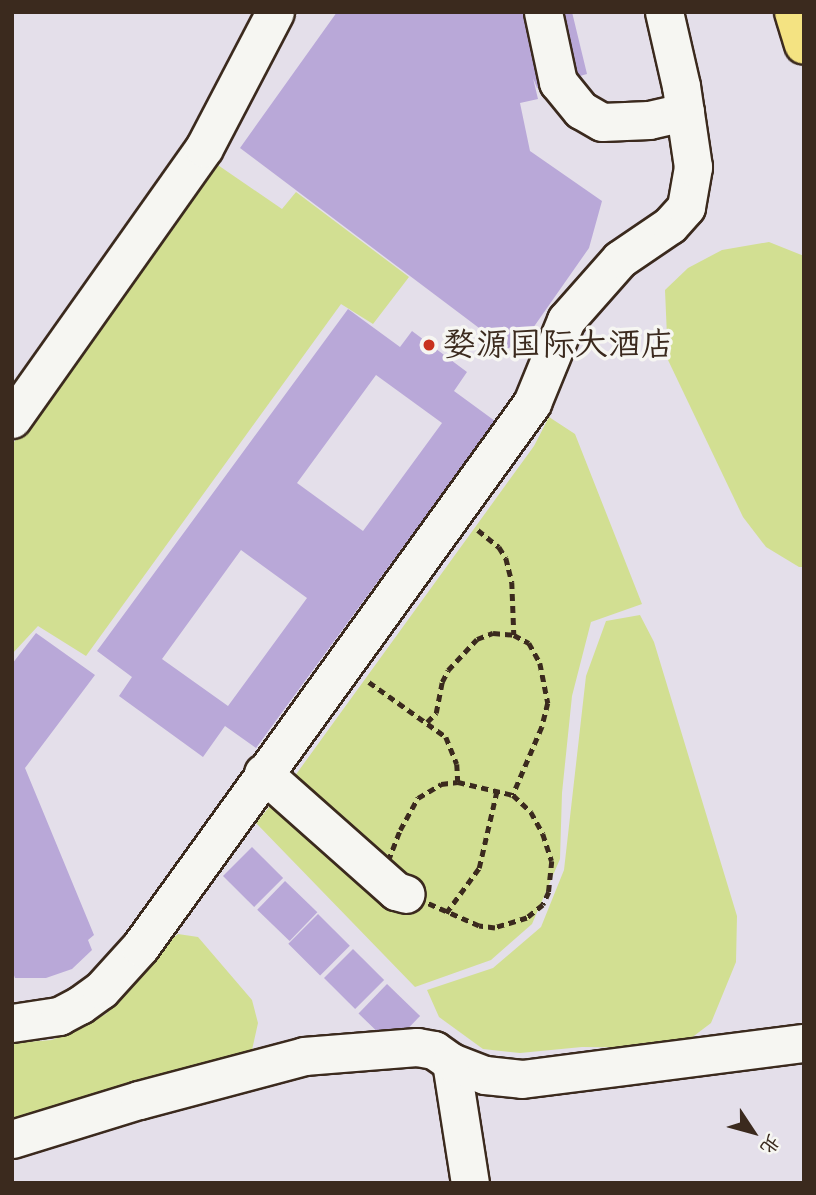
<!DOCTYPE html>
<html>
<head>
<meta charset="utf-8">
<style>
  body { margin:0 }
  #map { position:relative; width:816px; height:1195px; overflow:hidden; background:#e4dfea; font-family:Caveat,"LXGW WenKai TC",sans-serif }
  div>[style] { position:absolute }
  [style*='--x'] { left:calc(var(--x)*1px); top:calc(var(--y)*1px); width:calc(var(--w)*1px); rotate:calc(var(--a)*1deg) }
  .green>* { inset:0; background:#d2df92 }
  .building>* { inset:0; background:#b9a8d8; transform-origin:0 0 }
  .path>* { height:4.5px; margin-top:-2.25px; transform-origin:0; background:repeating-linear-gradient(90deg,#3b2a1e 0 7px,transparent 0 12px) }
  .roads { filter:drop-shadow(2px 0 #3b2a1e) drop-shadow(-2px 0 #3b2a1e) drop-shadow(0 2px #3b2a1e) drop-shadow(0 -2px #3b2a1e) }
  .minor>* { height:37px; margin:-18.5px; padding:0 18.5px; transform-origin:18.5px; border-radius:18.5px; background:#f6f6f2 }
  .major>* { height:38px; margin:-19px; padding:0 19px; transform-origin:19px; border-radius:19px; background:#f4e382 }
  .dots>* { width:19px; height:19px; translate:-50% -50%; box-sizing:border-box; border:4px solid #f6f6f2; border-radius:50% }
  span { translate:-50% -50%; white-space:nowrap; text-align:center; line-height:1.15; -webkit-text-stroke:7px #f6f6f2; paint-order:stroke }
  .poi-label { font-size:33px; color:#3b2a1e }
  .left { translate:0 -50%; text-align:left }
  .frame { position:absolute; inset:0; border:14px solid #3b2a1e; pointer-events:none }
  .north { position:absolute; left:718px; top:1097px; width:70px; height:70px; -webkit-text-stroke:5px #f6f6f2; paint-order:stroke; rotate:126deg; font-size:19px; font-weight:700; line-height:28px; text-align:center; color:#3b2a1e }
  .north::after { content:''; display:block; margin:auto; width:24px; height:32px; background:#3b2a1e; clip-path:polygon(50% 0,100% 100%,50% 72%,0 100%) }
</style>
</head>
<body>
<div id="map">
  <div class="green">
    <div style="clip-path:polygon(212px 161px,282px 209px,296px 192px,409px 277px,373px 324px,341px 304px,86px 656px,38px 626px,12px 654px,12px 445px)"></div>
    <div style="clip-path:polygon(769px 242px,804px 256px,804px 567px,799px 567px,766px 547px,743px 517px,668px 360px,665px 290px,688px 268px,722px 250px)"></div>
    <div style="clip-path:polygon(549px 417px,575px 434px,642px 604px,591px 622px,572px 696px,562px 793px,560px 859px,532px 924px,491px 960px,415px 987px,256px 823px,297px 773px,534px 446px)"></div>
    <div style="clip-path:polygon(640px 615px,654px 642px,737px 916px,736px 962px,711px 1023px,678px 1048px,582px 1047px,520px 1053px,483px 1049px,439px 1017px,427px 990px,493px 968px,541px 927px,564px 870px,586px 676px,606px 621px)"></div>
    <div style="clip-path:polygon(178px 934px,198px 937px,252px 1000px,258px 1023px,252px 1050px,12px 1121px,12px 1043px,52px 1040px,106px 1014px,152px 954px)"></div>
  </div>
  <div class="building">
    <div style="clip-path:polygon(337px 12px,572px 12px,587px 74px,537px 88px,533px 78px,538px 99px,520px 103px,530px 151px,602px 201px,589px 248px,526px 338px,507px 349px,240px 148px)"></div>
    <div style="clip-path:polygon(evenodd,348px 309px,400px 347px,412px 331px,467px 372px,454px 391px,495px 421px,256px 748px,225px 726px,203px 757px,119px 696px,132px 677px,97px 651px,348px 309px,376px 375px,442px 423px,363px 531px,297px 483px,376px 375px,348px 309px,241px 550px,307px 598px,228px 706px,162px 659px,241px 550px)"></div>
    <div style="clip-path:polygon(36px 633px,95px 675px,25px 768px,94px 935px,88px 940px,92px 950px,72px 969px,46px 978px,15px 978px,12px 970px,12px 664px)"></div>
    <div style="left:252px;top:847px;width:44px;height:41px;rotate:45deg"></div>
    <div style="left:285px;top:881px;width:45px;height:40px;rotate:44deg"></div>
    <div style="left:318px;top:914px;width:45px;height:42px;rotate:45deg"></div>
    <div style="left:353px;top:949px;width:44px;height:41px;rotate:45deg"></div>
    <div style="left:387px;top:984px;width:46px;height:41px;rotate:44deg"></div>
  </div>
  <div class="path">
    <div style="--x:478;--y:530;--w:27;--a:39"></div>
    <div style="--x:499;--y:547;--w:13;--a:58"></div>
    <div style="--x:506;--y:558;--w:25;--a:76"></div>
    <div style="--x:512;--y:582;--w:53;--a:87.8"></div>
    <div style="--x:369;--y:682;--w:95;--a:35.5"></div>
    <div style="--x:446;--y:737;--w:29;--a:68"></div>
    <div style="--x:457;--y:764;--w:18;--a:87"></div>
    <div style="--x:427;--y:722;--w:13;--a:-45"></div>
    <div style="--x:436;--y:713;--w:32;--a:-79"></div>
    <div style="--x:442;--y:682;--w:13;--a:-63"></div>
    <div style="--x:448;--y:670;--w:42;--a:-46.9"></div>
    <div style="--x:477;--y:639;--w:17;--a:-21"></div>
    <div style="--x:493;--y:633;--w:21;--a:5"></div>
    <div style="--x:514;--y:635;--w:17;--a:28"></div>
    <div style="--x:529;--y:643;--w:23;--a:61"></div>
    <div style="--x:540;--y:663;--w:41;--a:78.7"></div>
    <div style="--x:548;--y:703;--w:25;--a:104"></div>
    <div style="--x:542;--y:727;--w:74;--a:113.1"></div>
    <div style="--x:458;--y:782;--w:57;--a:13.3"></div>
    <div style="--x:513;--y:795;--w:25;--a:43"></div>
    <div style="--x:531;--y:812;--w:25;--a:61"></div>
    <div style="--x:543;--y:834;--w:28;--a:72"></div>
    <div style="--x:552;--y:861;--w:31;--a:96"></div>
    <div style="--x:549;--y:892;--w:14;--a:115"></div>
    <div style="--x:543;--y:905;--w:21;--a:141"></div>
    <div style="--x:527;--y:918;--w:34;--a:163"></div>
    <div style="--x:495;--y:928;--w:16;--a:-173"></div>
    <div style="--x:479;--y:926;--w:80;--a:-156.3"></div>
    <div style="--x:406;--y:894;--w:28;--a:-132"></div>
    <div style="--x:387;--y:873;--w:12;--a:-85"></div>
    <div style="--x:388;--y:861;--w:33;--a:-69"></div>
    <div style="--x:400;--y:830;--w:37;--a:-61"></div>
    <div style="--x:418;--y:798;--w:27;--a:-31"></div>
    <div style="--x:441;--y:784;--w:17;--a:-7"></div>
    <div style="--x:446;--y:913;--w:56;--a:-53.7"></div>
    <div style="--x:479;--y:868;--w:80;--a:-77"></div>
  </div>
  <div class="roads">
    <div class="minor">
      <div style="--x:543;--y:12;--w:72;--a:77.9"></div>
      <div style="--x:558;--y:82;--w:36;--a:51"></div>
      <div style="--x:581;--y:110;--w:24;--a:30"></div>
      <div style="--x:602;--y:122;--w:47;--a:-2.4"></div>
      <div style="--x:649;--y:120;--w:37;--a:-13"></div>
      <div style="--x:12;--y:419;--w:332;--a:-54.7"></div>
      <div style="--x:204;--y:148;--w:153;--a:-62.4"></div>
      <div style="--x:263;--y:773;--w:178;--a:41.6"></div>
      <div style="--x:396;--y:891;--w:10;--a:17"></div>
      <div style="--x:12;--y:1023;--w:48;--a:-8.5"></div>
      <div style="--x:59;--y:1016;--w:24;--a:-28"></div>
      <div style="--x:80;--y:1005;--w:26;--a:-36"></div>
      <div style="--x:101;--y:990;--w:58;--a:-47.8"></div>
      <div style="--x:140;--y:947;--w:671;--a:-54.22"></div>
      <div style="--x:532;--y:403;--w:90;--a:-67.7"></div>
      <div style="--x:566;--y:320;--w:81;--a:-48.5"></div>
      <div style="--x:620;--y:259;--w:60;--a:-34.2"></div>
      <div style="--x:670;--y:225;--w:24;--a:-48"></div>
      <div style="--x:686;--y:207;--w:41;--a:-80.1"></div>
      <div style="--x:693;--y:167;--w:82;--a:-98.4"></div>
      <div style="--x:681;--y:86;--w:76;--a:-102.9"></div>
      <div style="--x:451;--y:1062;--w:122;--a:81.1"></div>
      <div style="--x:12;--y:1139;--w:133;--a:-17.1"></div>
      <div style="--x:139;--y:1100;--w:171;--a:-14.9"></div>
      <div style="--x:304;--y:1056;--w:113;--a:-4.6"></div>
      <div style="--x:417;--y:1047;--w:17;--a:10"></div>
      <div style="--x:434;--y:1050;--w:21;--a:35"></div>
      <div style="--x:451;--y:1062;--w:36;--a:21"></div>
      <div style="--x:485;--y:1075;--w:37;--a:6"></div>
      <div style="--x:522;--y:1079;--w:284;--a:-7.3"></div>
    </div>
    <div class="major">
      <div style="--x:794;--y:12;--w:34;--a:73"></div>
    </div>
  </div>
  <div class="dots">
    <div style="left:429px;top:345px;background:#c8321e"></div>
  </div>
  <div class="poi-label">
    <span class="left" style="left:443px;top:345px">婺源国际大酒店</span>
  </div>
  <div class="frame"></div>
  <div class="north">北</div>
</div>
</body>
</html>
